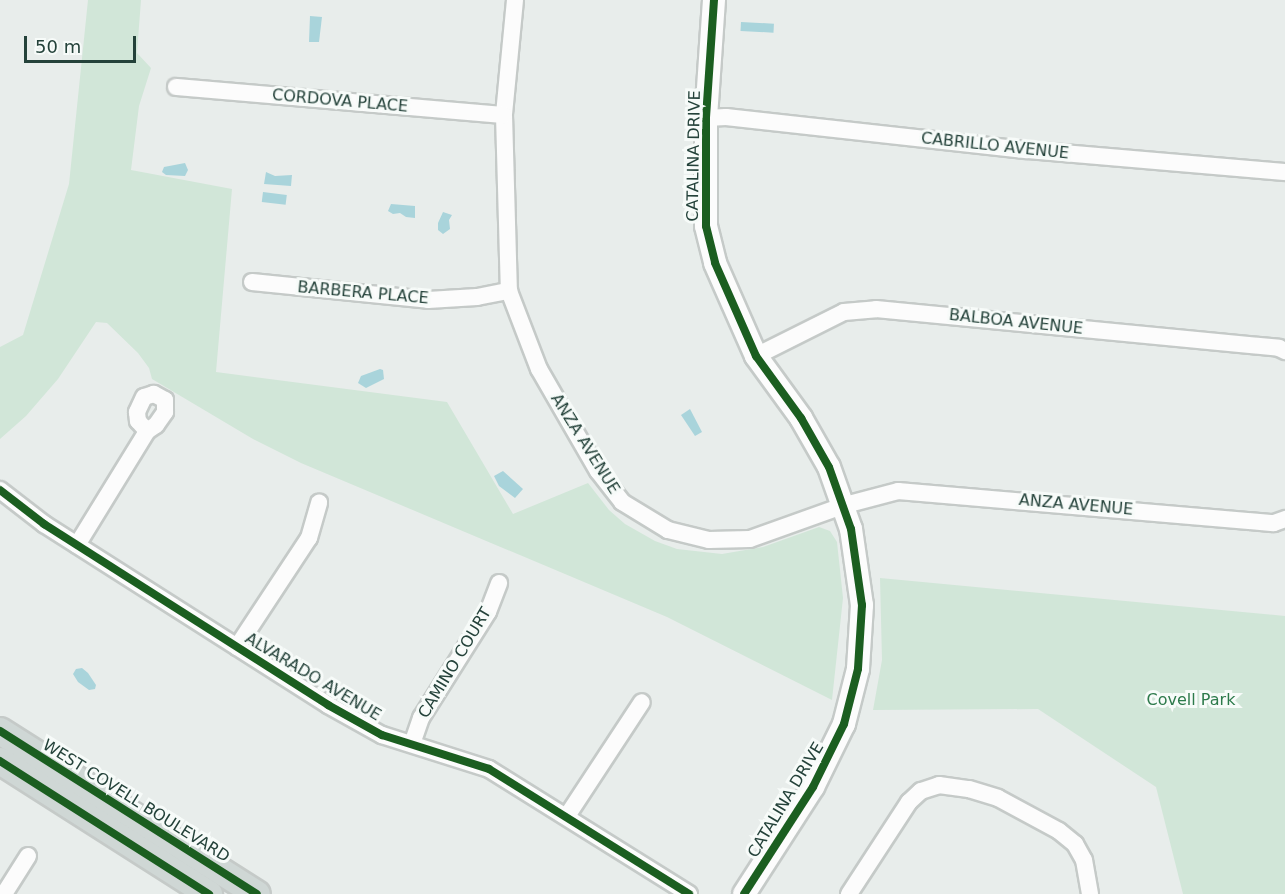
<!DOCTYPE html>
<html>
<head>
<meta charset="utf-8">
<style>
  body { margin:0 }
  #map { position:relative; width:1285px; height:894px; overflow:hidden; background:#e8edeb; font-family:"DejaVu Sans",sans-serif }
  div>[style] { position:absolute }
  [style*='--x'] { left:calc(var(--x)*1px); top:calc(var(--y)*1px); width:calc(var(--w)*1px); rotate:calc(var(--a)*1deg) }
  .green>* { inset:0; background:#d1e6d8 }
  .water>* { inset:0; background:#a9d4db; transform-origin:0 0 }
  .roads { filter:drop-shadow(2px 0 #c5cac8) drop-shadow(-2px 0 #c5cac8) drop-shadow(0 2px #c5cac8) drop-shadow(0 -2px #c5cac8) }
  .street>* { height:16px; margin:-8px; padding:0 8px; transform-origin:8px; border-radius:8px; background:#fcfcfc }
  .secondary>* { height:22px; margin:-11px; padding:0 11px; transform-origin:11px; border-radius:11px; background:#fcfcfc }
  .primary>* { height:26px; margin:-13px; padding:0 13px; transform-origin:13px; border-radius:13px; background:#cfd7d5 }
  .cycleway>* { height:8px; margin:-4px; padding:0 4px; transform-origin:4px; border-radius:4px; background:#1b5e20 }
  span { translate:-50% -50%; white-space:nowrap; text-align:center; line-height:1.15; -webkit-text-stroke:6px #f7fbf9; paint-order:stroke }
  .street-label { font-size:16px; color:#24423a }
  .park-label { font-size:16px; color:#2d7a4b }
  .scale { position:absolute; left:24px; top:36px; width:112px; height:27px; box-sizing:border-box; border:3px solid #24423a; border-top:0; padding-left:8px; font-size:18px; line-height:21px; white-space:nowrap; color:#24423a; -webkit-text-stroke:4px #f7fbf9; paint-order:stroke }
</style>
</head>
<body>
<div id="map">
  <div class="green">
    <div style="clip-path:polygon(88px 0,141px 0,137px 53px,151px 68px,139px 106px,131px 170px,232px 189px,216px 372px,447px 402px,513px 514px,588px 483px,609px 510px,625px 524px,655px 541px,677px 549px,722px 554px,763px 547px,819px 527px,830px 531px,837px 542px,843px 598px,832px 700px,667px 617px,301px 463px,253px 439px,152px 379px,149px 368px,138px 353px,107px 323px,96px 322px,58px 379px,26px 416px,0 439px,0 347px,23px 335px,69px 184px)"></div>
    <div style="clip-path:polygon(880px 578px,1285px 616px,1285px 894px,1183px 894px,1156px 787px,1038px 709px,873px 710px,882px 660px)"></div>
  </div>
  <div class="water">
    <div style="clip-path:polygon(310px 16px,322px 17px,319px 42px,309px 42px)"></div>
    <div style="left:741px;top:22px;width:33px;height:9px;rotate:3deg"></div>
    <div style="clip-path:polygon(185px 163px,188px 170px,185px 176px,166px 175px,162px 172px,164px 167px)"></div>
    <div style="clip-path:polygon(266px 172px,275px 176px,292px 175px,291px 186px,264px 184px)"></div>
    <div style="left:263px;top:192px;width:24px;height:10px;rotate:7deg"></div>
    <div style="clip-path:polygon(391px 204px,415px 206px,415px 218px,406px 217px,400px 213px,393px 214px,388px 211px)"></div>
    <div style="clip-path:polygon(443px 212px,452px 215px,449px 220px,450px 229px,443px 234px,438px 230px,438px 223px)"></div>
    <div style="clip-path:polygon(380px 369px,383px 370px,384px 379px,366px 388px,358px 383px,361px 376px)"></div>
    <div style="clip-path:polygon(690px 409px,702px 432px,695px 436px,681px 415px)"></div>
    <div style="clip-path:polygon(503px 471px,523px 489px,515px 498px,499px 486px,494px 476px)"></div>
    <div style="clip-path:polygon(76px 669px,82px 668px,88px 673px,96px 685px,95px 689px,89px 690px,78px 682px,73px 674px)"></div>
  </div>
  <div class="roads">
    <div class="street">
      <div style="--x:515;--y:0;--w:116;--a:95.5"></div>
      <div style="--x:504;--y:115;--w:176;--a:88.4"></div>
      <div style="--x:509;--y:291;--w:84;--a:69"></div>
      <div style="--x:539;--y:369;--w:118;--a:60"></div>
      <div style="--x:598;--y:471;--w:39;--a:52"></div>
      <div style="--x:622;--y:502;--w:54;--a:31.3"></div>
      <div style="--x:668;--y:530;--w:42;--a:13.7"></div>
      <div style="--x:709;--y:540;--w:41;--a:-1.4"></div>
      <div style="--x:750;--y:539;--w:101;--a:-19.7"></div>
      <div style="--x:845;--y:505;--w:55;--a:-14.8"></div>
      <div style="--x:898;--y:491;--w:377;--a:4.9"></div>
      <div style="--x:1274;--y:523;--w:12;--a:-20"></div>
      <div style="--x:176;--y:87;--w:329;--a:4.9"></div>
      <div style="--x:706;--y:118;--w:20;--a:-3"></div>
      <div style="--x:726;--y:117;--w:303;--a:6.3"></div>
      <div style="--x:1027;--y:150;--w:259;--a:4.9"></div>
      <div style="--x:252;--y:282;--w:177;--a:5.8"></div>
      <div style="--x:428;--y:300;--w:49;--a:-3.5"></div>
      <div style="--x:477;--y:297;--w:33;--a:-11"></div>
      <div style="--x:756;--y:356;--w:98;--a:-26.6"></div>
      <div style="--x:844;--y:312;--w:32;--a:-5"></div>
      <div style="--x:876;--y:309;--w:405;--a:5.5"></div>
      <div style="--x:1279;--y:348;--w:7;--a:27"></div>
      <div style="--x:0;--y:490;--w:56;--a:37.7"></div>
      <div style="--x:44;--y:524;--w:337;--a:32.5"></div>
      <div style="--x:328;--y:705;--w:62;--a:29.1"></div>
      <div style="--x:382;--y:735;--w:112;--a:17.6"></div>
      <div style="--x:489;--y:769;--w:236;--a:32"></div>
      <div style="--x:77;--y:545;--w:134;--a:-58.4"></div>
      <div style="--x:147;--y:431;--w:11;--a:-34"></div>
      <div style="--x:156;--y:425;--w:16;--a:-55"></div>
      <div style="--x:165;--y:412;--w:12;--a:-90"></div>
      <div style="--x:165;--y:400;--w:13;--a:-151"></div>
      <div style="--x:154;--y:394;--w:10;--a:163"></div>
      <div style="--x:144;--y:397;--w:17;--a:115"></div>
      <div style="--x:137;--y:412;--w:9;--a:84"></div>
      <div style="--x:138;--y:421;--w:13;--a:48"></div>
      <div style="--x:237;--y:647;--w:131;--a:-56.6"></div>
      <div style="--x:309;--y:538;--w:37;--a:-74"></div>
      <div style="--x:412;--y:744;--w:28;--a:-71"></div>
      <div style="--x:421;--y:718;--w:125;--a:-57.7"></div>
      <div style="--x:488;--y:612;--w:31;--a:-69"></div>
      <div style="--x:567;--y:816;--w:136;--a:-56.7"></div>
      <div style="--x:4;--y:894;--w:45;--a:-57.7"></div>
      <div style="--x:849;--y:894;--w:110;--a:-56.9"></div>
      <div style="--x:909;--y:802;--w:16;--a:-43"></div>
      <div style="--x:921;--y:791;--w:19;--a:-18"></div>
      <div style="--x:939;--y:785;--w:30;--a:8"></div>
      <div style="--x:969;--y:789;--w:30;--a:17"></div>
      <div style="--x:998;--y:798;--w:69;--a:28.4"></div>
      <div style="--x:1059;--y:831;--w:21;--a:39"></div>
      <div style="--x:1075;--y:844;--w:18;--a:61"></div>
      <div style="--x:1084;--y:860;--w:35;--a:80"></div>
    </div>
    <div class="secondary">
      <div style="--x:714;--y:0;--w:118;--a:93.9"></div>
      <div style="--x:706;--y:118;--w:108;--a:90"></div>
      <div style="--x:706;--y:226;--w:38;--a:76"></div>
      <div style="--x:715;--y:263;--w:102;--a:66.2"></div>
      <div style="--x:756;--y:356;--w:77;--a:54"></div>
      <div style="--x:801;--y:418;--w:56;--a:60.3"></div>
      <div style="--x:829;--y:467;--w:66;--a:70.5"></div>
      <div style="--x:851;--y:529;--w:77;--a:81.8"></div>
      <div style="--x:862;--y:605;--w:64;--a:93.6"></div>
      <div style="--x:858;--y:669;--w:57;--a:104.3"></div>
      <div style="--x:844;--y:724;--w:70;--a:116.2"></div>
      <div style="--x:813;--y:787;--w:127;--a:122.8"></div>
    </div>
    <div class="primary">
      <div style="--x:0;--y:731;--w:304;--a:32.4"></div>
      <div style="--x:0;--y:761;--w:248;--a:32.5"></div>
    </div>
  </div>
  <div class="cycleway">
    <div style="--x:714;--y:0;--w:118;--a:93.9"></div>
    <div style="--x:706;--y:118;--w:108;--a:90"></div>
    <div style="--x:706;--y:226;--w:38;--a:76"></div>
    <div style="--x:715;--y:263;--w:102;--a:66.2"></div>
    <div style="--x:756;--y:356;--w:77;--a:54"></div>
    <div style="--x:801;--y:418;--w:56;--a:60.3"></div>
    <div style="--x:829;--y:467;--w:66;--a:70.5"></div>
    <div style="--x:851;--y:529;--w:77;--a:81.8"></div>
    <div style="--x:862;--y:605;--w:64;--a:93.6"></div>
    <div style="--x:858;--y:669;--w:57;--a:104.3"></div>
    <div style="--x:844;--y:724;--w:70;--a:116.2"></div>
    <div style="--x:813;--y:787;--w:127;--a:122.8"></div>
    <div style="--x:0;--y:490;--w:56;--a:37.7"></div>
    <div style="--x:44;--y:524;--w:337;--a:32.5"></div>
    <div style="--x:328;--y:705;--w:62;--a:29.1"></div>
    <div style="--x:382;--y:735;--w:112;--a:17.6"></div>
    <div style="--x:489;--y:769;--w:236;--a:32"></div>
    <div style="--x:0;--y:731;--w:304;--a:32.4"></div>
    <div style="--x:0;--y:761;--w:248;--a:32.5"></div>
  </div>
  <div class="street-label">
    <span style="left:340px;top:101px;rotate:5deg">CORDOVA PLACE</span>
    <span style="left:995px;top:146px;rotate:6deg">CABRILLO AVENUE</span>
    <span style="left:694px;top:156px;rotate:-89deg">CATALINA DRIVE</span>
    <span style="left:363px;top:293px;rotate:5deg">BARBERA PLACE</span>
    <span style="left:1016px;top:322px;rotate:6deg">BALBOA AVENUE</span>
    <span style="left:585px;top:444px;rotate:58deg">ANZA AVENUE</span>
    <span style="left:1076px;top:505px;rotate:5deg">ANZA AVENUE</span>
    <span style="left:455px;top:663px;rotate:-59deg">CAMINO COURT</span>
    <span style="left:313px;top:677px;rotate:31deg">ALVARADO AVENUE</span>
    <span style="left:786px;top:800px;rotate:-59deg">CATALINA DRIVE</span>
    <span style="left:136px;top:801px;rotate:32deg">WEST COVELL BOULEVARD</span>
  </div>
  <div class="park-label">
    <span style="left:1191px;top:700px">Covell Park</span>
  </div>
  <div class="scale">50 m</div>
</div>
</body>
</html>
